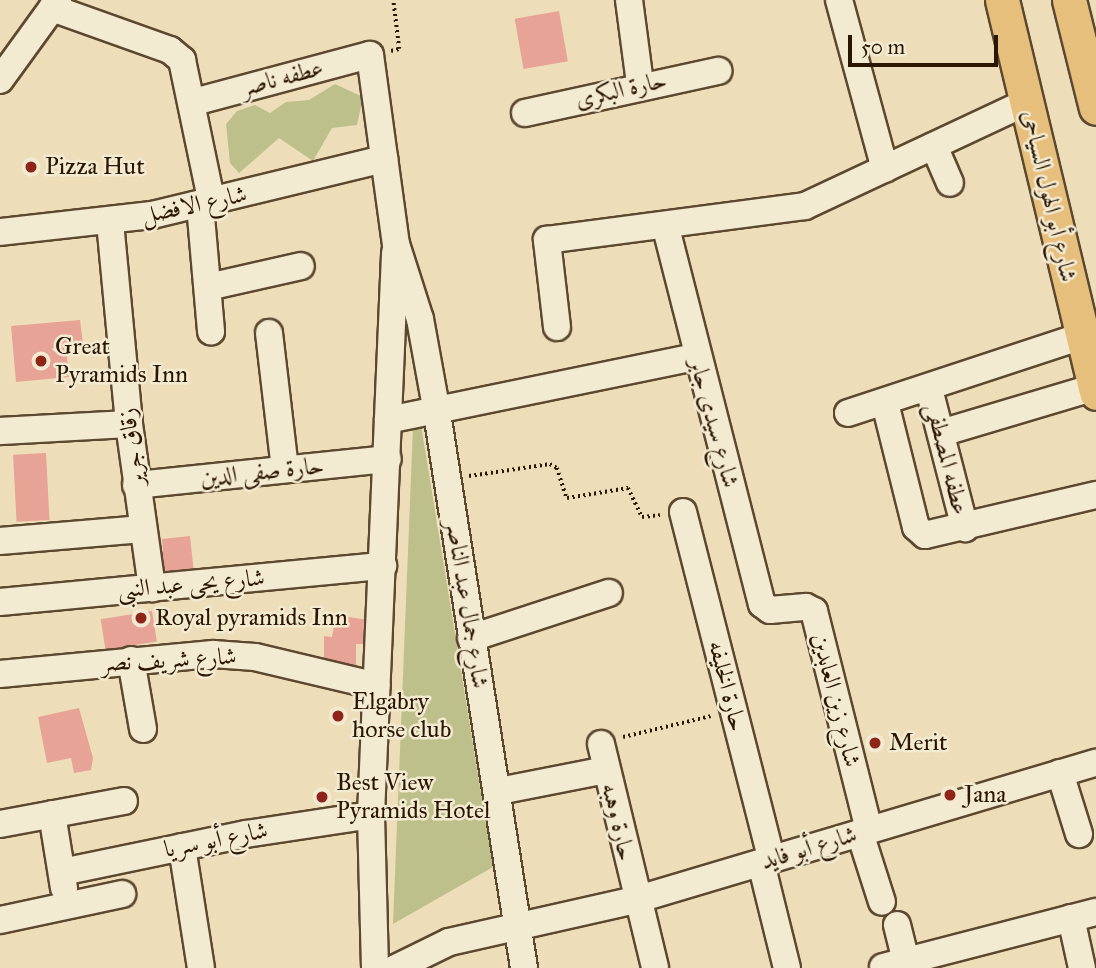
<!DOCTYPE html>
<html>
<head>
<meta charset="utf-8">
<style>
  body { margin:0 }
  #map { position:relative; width:1096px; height:968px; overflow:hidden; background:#eddeb9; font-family:"IM FELL Great Primer",Amiri,serif }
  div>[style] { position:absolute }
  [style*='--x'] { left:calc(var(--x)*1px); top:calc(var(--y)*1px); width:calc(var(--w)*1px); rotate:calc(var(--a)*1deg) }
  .green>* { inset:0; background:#bec08b }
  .building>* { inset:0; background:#e7a395; transform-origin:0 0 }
  .path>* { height:3.5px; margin-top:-1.75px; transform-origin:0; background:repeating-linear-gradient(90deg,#2b1601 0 2px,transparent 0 5.5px) }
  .roads { filter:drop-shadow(2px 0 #5c482f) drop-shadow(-2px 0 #5c482f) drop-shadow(0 2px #5c482f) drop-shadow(0 -2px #5c482f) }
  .minor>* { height:26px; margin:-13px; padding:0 13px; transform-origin:13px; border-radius:13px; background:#f3ead2 }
  .major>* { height:33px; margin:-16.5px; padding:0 16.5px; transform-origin:16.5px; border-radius:16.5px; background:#e6bf7c }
  .dots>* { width:19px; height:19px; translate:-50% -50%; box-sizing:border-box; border:4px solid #f3ead2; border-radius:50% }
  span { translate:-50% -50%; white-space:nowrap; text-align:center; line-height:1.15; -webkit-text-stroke:5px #f3ead2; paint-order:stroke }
  .street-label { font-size:24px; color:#2b1601 }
  .poi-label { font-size:24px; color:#2b1601 }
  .left { translate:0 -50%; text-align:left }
  .scale { position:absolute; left:848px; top:35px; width:150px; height:32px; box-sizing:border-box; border:4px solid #2b1601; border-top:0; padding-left:9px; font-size:21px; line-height:24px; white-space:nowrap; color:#2b1601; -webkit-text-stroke:5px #f3ead2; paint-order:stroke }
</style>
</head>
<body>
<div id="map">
  <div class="green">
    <div style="clip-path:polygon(335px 84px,363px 97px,357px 125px,332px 128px,313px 161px,279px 138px,239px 173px,230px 163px,226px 124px,237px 111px,255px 105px,270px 113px,286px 102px,309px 100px)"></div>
    <div style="clip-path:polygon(421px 425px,493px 867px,393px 924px,413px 427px)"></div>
  </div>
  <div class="building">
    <div style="left:559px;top:11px;width:51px;height:45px;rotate:80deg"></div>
    <div style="clip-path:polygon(80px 320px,83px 344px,66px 346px,69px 377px,16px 382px,11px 326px)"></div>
    <div style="left:46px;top:453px;width:67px;height:33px;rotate:87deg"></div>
    <div style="clip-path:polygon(190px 536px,194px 573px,164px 576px,164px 558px,157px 559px,156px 552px,163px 551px,162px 539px)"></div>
    <div style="left:152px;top:611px;width:31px;height:52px;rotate:81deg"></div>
    <div style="clip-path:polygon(336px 615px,368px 620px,368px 644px,356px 644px,356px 675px,324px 666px,324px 636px,332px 637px)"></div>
    <div style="clip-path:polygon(79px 708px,93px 758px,91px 770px,74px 773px,71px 758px,47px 763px,38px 717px)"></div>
  </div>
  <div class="path">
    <div style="--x:391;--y:51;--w:8;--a:-14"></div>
    <div style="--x:399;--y:49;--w:49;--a:-97"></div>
    <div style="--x:469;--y:476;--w:82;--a:-8.4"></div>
    <div style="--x:550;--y:464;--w:8;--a:30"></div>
    <div style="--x:557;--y:468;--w:32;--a:72"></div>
    <div style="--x:567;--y:498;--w:62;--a:-9.3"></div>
    <div style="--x:628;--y:488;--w:32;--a:64"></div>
    <div style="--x:642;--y:517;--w:18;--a:-6"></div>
    <div style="--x:623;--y:737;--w:90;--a:-13.4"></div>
  </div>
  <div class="roads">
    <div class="minor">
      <div style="--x:629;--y:0;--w:85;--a:82.5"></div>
      <div style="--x:839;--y:0;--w:175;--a:74.8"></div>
      <div style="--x:52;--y:8;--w:125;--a:19.6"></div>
      <div style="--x:170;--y:50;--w:16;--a:40"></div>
      <div style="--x:182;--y:60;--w:146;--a:78.2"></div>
      <div style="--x:0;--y:80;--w:99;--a:-54.1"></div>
      <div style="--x:194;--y:102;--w:182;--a:-15"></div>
      <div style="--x:370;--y:55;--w:191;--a:82.2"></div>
      <div style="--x:396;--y:244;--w:79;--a:72.3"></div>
      <div style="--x:420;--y:319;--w:96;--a:79.7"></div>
      <div style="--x:437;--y:413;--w:562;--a:81.09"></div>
      <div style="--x:525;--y:113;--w:198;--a:-12.3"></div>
      <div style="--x:934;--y:146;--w:40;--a:66.6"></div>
      <div style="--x:200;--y:205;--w:127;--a:85"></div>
      <div style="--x:110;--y:222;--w:203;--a:84.6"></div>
      <div style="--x:129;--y:424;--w:166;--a:82"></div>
      <div style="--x:666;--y:228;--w:388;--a:75.7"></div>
      <div style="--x:762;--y:604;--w:10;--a:37"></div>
      <div style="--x:770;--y:610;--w:36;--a:-5"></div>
      <div style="--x:806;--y:607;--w:9;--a:27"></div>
      <div style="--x:814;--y:611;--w:226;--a:75.9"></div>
      <div style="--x:0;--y:232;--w:153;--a:-6.4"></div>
      <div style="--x:152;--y:215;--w:239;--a:-13.6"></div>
      <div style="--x:208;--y:287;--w:95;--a:-12.7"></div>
      <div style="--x:557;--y:327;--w:88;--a:-96.6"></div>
      <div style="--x:547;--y:240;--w:260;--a:-7.5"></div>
      <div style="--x:805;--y:206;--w:245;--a:-25.1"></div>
      <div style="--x:269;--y:333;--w:137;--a:83.3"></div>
      <div style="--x:929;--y:389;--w:144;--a:75.5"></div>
      <div style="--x:885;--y:403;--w:128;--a:76"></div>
      <div style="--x:916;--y:527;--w:12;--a:42"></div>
      <div style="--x:925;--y:535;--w:176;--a:-13.2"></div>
      <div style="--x:848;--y:413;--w:246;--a:-18.2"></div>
      <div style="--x:388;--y:420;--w:314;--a:-11.6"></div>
      <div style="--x:0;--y:431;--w:129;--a:-3.1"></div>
      <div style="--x:941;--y:433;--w:161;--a:-16.6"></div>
      <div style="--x:136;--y:485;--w:253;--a:-5.9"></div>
      <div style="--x:683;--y:512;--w:359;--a:75.7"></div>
      <div style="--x:0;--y:541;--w:143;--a:-4.8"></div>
      <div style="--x:0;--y:602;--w:385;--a:-5.4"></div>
      <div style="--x:471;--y:638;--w:145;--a:-18.1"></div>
      <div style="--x:131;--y:660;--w:70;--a:80.1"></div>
      <div style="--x:0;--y:674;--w:214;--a:-5.4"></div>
      <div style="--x:213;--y:654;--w:42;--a:4.1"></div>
      <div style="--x:255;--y:657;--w:125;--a:13.4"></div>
      <div style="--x:601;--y:744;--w:230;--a:76.4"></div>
      <div style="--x:1060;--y:773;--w:64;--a:72.7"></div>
      <div style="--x:499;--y:791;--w:109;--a:-11.1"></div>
      <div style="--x:52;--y:814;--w:75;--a:80.8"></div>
      <div style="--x:0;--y:824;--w:126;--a:-10.5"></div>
      <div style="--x:860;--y:833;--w:72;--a:72.3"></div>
      <div style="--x:182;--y:847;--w:122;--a:81.1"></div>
      <div style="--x:761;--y:863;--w:108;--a:76.1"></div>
      <div style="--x:62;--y:872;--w:188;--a:-11.7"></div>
      <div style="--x:246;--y:834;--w:126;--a:-8.6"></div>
      <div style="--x:1071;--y:918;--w:51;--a:77.6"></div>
      <div style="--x:0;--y:920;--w:125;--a:-12"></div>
      <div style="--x:897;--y:925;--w:37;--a:76"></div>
      <div style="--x:883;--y:967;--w:220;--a:-14.5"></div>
      <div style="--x:375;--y:968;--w:153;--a:-91.5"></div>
      <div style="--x:371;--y:815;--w:563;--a:-87.55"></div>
      <div style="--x:396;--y:968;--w:59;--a:-26.1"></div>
      <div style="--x:449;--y:942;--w:191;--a:-12.7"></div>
      <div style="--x:635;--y:900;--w:481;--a:-16.6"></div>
    </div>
    <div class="major">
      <div style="--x:1002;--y:0;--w:404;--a:76.5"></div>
      <div style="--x:1069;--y:0;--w:111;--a:76"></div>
    </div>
  </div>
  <div class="dots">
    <div style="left:31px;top:167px;background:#8f2418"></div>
    <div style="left:41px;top:361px;background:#8f2418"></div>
    <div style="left:141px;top:618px;background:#8f2418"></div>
    <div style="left:338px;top:716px;background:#8f2418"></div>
    <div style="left:875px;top:743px;background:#8f2418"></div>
    <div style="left:950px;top:795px;background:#8f2418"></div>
    <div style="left:322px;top:797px;background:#8f2418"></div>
  </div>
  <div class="street-label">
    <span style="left:282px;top:78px;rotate:-15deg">عطفه ناصر</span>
    <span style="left:621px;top:90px;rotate:-13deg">حارة البكرى</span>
    <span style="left:1049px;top:196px;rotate:77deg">شارع أبو الهول السياحى</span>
    <span style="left:194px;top:205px;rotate:-12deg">شارع الافضل</span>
    <span style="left:714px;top:423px;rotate:75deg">شارع سيدى جابر</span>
    <span style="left:132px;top:447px;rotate:-97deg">زقاق جرير</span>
    <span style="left:947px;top:459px;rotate:76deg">عطفه المصطفى</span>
    <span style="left:262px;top:472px;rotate:-6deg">حارة صفى الدين</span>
    <span style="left:191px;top:584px;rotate:-5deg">شارع يحى عبد النبى</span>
    <span style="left:467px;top:604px;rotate:81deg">شارع جمال عبد الناصر</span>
    <span style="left:169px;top:660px;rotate:-3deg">شارع شريف نصر</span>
    <span style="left:727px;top:686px;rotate:76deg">حارة الخليفه</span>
    <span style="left:836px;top:700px;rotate:76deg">شارع زين العابدين</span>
    <span style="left:618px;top:822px;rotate:77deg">حارة وهبه</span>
    <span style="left:216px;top:840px;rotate:-11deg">شارع أبو سريا</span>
    <span style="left:809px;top:848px;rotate:-17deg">شارع أبو فايد</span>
  </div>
  <div class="poi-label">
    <span class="left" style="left:45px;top:167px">Pizza Hut</span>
    <span class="left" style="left:55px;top:361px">Great<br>Pyramids Inn</span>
    <span class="left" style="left:155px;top:618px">Royal pyramids Inn</span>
    <span class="left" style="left:352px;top:716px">Elgabry<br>horse club</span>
    <span class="left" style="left:889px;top:743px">Merit</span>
    <span class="left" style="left:336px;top:797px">Best View<br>Pyramids Hotel</span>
    <span class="left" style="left:964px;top:795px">Jana</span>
  </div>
  <div class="scale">50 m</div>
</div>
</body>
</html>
